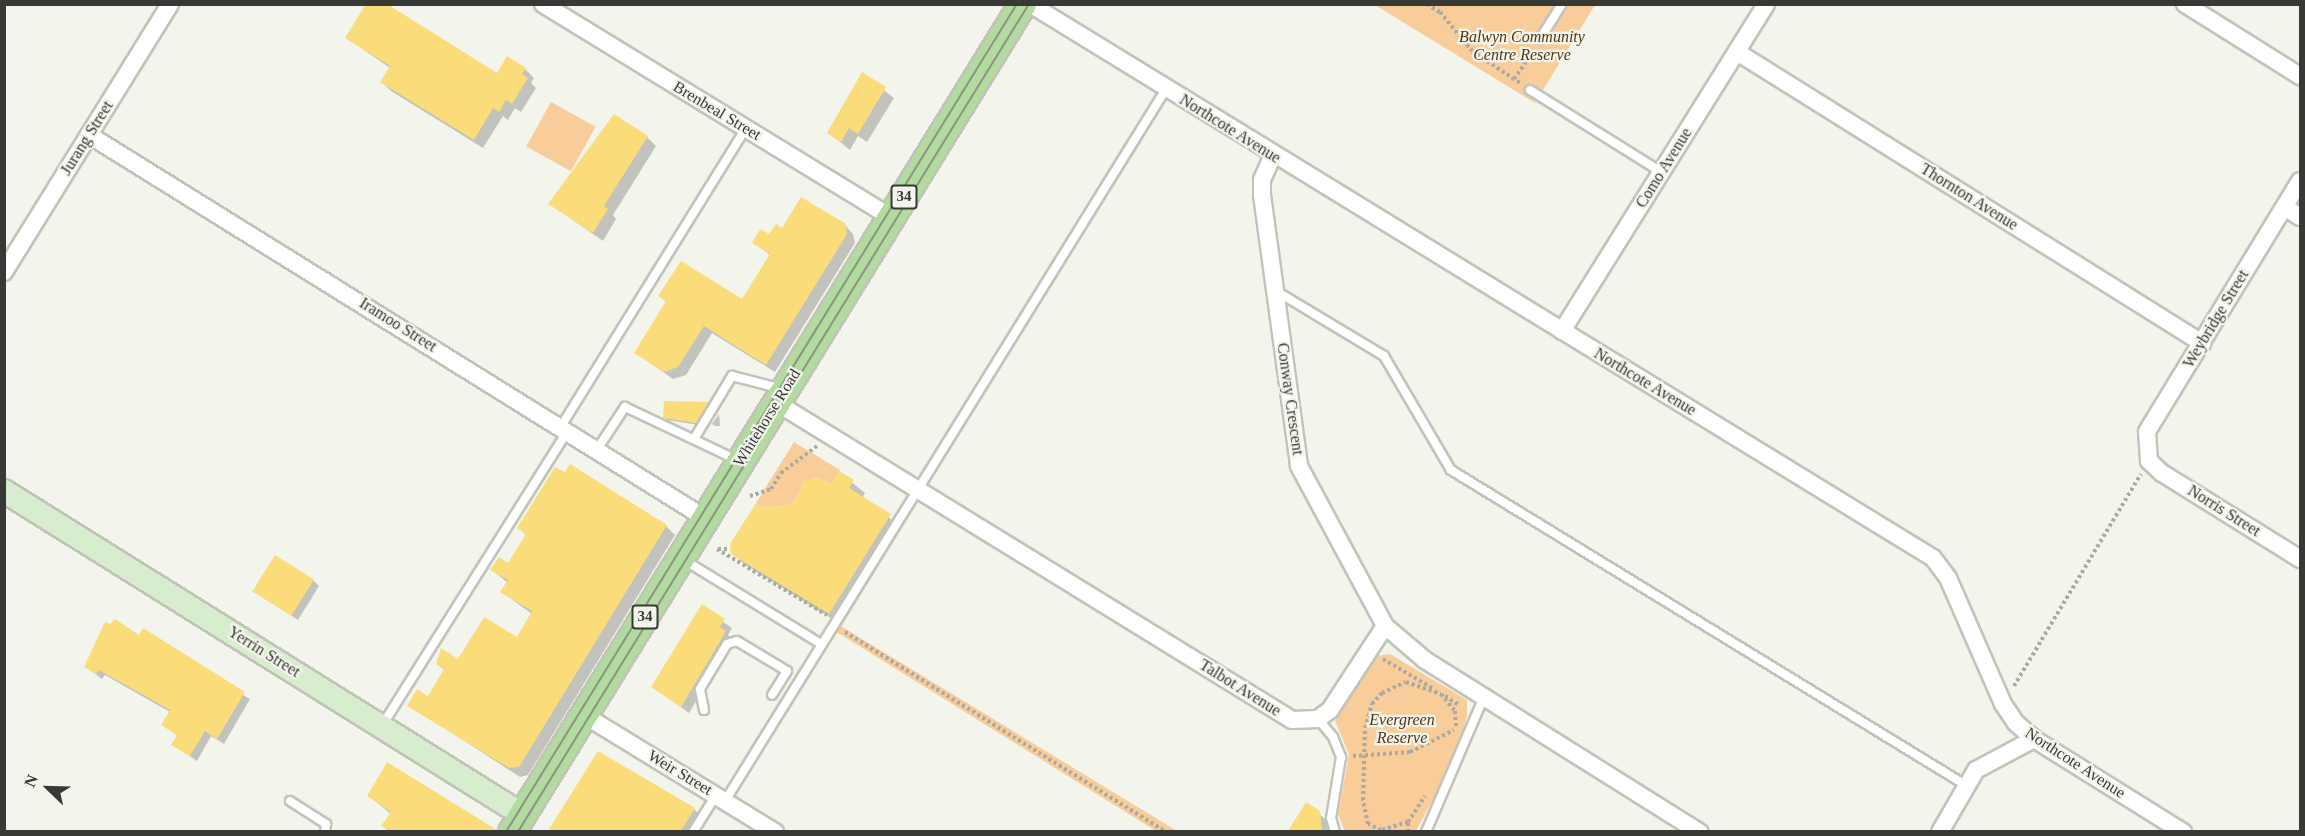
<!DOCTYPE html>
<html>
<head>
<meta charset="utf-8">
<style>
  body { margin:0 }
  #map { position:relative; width:2305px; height:836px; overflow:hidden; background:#f3f4eb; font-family:"Times New Roman",serif }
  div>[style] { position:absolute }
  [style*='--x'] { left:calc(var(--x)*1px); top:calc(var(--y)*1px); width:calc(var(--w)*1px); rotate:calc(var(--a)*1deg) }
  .green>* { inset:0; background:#f9cd9a; transform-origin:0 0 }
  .shadow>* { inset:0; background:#0003 }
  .building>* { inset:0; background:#fadc7b; transform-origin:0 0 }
  .path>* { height:4px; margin-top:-2px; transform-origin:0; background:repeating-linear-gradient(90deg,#a9aaa3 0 3px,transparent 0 6px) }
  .roads { filter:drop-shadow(2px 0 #c2c4ba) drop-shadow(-2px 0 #c2c4ba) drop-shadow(0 2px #c2c4ba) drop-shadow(0 -2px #c2c4ba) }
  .lane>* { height:8px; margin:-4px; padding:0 4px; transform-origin:4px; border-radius:4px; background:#fff }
  .street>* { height:16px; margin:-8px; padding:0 8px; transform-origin:8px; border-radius:8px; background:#fff }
  .secondary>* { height:22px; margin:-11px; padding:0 11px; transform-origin:11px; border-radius:11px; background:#d8edce }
  .primary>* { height:26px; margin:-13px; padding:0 13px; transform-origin:13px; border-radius:13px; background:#b1dc9d }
  .tram>* { height:1.5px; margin:-0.75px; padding:0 0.75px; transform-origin:0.75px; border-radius:0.75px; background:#8f908a }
  span { translate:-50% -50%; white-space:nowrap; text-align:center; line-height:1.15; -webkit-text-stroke:4.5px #f3f4eb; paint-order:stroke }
  .shield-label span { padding:2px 4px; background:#f3f4eb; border:2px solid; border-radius:4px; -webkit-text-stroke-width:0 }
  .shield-label { font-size:15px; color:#383935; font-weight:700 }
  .park-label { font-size:16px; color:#503615; font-style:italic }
  .street-label { font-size:16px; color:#383935 }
  .frame { position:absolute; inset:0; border:6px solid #383935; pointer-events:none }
  .north { position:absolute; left:18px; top:758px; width:60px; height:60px; -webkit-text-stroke:4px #f3f4eb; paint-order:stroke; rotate:293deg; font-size:16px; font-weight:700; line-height:24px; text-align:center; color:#383935 }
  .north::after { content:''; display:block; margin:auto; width:21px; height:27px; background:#383935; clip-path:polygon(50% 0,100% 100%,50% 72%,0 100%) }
</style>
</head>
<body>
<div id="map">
  <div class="green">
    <div style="clip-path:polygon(1375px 5px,1595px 5px,1535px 103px)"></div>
    <div style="left:551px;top:102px;width:51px;height:51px;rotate:29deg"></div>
    <div style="clip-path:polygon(794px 442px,840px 470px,831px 485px,818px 477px,804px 482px,792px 504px,765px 508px,756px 503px)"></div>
    <div style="clip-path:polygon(839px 625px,1177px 831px,1156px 831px,835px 631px)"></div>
    <div style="clip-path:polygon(1390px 654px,1467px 700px,1467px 716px,1455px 758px,1416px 831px,1345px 832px,1338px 814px,1349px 754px,1335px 721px,1376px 656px)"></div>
  </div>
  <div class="shadow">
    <div style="clip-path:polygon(347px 38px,498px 75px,525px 69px,534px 78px,531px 83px,536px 88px,521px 112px,515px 108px,508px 120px,503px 116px,483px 148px,391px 91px,382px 82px,390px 68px)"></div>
    <div style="clip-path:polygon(862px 74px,894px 98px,867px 142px,858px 136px,850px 150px,829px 133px)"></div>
    <div style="clip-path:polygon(647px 137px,656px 146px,613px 215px,616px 219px,603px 241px,550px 204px)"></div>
    <div style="clip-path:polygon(845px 225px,853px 234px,855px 243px,775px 372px,712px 333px,686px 375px,673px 379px,636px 353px,667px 303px,660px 296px,743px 301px,771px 256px,754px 242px,783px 230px)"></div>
    <div style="clip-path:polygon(665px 402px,708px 404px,710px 406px,699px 425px,667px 420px)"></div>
    <div style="clip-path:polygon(719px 414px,720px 426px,715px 426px,712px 424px)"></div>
    <div style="clip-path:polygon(840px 473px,865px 493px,862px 498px,902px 527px,842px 625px,745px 565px,732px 553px,765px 510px,793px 505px,832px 487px)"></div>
    <div style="clip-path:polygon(666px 526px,675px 535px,528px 775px,520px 777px,409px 705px,429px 698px,445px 671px,437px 663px,459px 661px,517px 639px,532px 614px,502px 592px,508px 583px,492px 570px,508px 565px,527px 536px,519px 528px)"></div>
    <div style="clip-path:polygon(313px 580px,319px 586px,298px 620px,254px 591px)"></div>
    <div style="clip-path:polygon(702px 607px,732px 628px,728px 635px,733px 640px,689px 713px,653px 687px)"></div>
    <div style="clip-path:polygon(140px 637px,250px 699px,224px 744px,211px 736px,197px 761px,173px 745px,178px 736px,163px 725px,170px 712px,105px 675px,102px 679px,85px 666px)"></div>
    <div style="clip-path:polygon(598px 753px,694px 809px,704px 819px,697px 832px,551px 832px)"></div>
    <div style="clip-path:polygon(369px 796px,484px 823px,492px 832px,389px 832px,383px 826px,391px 814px)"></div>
    <div style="clip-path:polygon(1307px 804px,1331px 824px,1332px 832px,1290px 832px)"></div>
  </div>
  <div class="building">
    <div style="clip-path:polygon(366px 4px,387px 4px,497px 73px,507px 56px,526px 68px,522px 74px,528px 78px,512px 104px,506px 100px,499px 112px,493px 108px,474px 140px,380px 82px,390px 66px,345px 38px)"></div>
    <div style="clip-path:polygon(862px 72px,886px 87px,858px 134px,849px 128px,841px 142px,827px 133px)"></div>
    <div style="clip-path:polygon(614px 114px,648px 136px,604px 206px,608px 209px,593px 233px,548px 204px)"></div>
    <div style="clip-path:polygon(801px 197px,846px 224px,847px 234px,766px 365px,704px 326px,678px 367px,664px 372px,634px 353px,666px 301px,658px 296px,681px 261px,742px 299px,770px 254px,752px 243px,760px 229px,769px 234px,776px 224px,782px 228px)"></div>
    <div style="clip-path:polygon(664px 401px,709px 402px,696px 423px,663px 418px)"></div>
    <div style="clip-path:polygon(570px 464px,667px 525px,519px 767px,509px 768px,407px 706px,417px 689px,428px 696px,444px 669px,436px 664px,441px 648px,458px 659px,484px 617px,517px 637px,532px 611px,500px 592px,508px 580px,490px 570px,499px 557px,508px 563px,526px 534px,517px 528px,555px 467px,565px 472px)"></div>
    <div style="clip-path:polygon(839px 471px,854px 480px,849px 488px,891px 514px,829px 614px,731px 554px,730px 544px,756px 503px,765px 508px,792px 504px,804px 482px,818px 477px,831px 485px)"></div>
    <div style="left:275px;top:555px;width:46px;height:43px;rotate:32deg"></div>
    <div style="clip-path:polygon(702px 604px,725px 619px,720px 627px,726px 631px,681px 707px,651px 687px)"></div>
    <div style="clip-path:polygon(115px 619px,139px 635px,143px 628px,245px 692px,217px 739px,205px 731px,190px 756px,171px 745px,177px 735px,161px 725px,170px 710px,99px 670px,96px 674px,84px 667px,105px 622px,110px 624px)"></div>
    <div style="clip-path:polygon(598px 751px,695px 808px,681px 831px,548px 831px)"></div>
    <div style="clip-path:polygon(387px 762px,497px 830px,497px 831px,390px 831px,381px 826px,391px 812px,367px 796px)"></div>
    <div style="clip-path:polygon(1306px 802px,1320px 811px,1322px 831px,1288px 831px)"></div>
  </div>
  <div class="path">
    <div style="--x:1427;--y:4;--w:15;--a:32"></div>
    <div style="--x:1440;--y:12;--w:50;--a:50.6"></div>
    <div style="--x:1472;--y:51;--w:58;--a:33.7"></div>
    <div style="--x:1514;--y:79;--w:35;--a:-55"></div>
    <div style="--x:750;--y:496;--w:22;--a:-18"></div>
    <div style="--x:771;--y:489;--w:19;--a:-58"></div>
    <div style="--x:781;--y:473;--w:45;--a:-36.9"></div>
    <div style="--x:717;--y:549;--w:128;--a:31"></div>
    <div style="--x:718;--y:549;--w:12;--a:0"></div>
    <div style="--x:845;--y:632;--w:378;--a:31.9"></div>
    <div style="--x:1383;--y:659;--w:59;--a:30.5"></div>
    <div style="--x:2014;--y:686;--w:247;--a:-59.1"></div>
    <div style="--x:1445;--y:696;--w:17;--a:33"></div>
    <div style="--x:1353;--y:756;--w:57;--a:-4"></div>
    <div style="--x:1410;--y:752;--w:49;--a:-26.6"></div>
    <div style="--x:1408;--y:822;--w:28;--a:163"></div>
    <div style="--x:1381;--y:830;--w:14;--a:-155"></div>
    <div style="--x:1368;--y:824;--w:25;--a:-102"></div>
    <div style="--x:1363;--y:800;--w:72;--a:-88.4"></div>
    <div style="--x:1365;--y:728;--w:25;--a:-74"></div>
    <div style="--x:1372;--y:704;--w:15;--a:-48"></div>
    <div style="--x:1382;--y:693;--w:26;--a:-25"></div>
    <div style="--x:1406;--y:682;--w:37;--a:19"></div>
    <div style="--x:1441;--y:694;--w:22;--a:51"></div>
    <div style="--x:1455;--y:711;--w:16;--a:86"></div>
    <div style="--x:1408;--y:832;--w:10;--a:-90"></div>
    <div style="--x:1408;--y:822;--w:31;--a:-57"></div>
  </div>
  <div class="roads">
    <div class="lane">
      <div style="--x:1540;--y:39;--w:41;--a:-57.8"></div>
      <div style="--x:1530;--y:90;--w:155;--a:32"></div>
      <div style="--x:1276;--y:291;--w:126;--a:31"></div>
      <div style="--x:1384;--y:356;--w:132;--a:59.6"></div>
      <div style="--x:1451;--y:470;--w:605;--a:31.48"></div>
      <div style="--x:560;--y:428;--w:353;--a:-58.2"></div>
      <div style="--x:694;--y:439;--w:74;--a:-58.9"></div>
      <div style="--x:732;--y:376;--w:53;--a:14.3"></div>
      <div style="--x:596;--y:451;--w:53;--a:-56.6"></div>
      <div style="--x:625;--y:407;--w:124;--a:25.3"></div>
      <div style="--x:684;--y:560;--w:161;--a:31.5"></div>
      <div style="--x:704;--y:710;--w:21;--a:-101"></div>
      <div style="--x:700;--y:689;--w:52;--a:-59"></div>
      <div style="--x:727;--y:644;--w:10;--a:-17"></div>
      <div style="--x:737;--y:641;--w:58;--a:31"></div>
      <div style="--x:787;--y:671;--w:28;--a:122"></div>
      <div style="--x:1318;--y:719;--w:23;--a:50"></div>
      <div style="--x:1333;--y:737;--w:22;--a:68"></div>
      <div style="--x:1341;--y:757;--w:62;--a:99.3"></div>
      <div style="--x:1331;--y:818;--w:15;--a:74"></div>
      <div style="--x:383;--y:724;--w:344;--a:-57.8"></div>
      <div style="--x:290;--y:801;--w:43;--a:32.6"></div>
      <div style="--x:326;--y:824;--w:8;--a:97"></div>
      <div style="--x:725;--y:801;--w:838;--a:-58.23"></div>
      <div style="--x:693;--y:832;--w:44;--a:-58.1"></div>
      <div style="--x:1426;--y:832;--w:147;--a:-66.8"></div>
    </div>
    <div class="street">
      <div style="--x:543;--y:4;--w:408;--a:31.5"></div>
      <div style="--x:1030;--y:4;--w:1059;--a:31.53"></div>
      <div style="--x:1933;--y:558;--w:25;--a:53"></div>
      <div style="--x:1948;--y:578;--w:137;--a:66.4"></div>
      <div style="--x:2003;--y:704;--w:23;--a:56"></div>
      <div style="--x:2016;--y:723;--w:24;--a:42"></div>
      <div style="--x:2034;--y:739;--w:176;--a:32"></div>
      <div style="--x:2185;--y:4;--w:136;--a:32.1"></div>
      <div style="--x:1737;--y:52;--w:549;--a:32.04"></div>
      <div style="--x:89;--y:135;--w:725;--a:31.87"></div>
      <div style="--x:1273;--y:155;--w:27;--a:114"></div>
      <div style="--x:1262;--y:180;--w:15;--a:90"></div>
      <div style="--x:1262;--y:195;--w:274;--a:82.2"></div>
      <div style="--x:1299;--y:466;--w:182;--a:61.7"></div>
      <div style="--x:2300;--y:181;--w:294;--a:121.4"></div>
      <div style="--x:2147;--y:432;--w:29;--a:86"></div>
      <div style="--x:2149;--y:461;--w:18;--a:43"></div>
      <div style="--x:2162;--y:473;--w:163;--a:31.9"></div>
      <div style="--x:2285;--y:207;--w:18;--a:34"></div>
      <div style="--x:4;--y:272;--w:315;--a:-58.2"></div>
      <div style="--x:1562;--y:331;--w:385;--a:-58"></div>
      <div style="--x:777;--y:403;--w:605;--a:31.61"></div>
      <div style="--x:1292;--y:720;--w:26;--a:-2"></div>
      <div style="--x:1318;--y:719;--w:15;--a:-37"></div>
      <div style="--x:1330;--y:710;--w:100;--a:-56.8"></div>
      <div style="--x:1385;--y:626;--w:52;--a:40.4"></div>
      <div style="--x:1425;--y:660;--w:324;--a:32.1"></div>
      <div style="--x:584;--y:715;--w:224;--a:31.5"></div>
      <div style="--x:1940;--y:832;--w:72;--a:-59.9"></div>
      <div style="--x:1976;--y:770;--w:66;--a:-28.1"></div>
    </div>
    <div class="secondary">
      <div style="--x:4;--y:491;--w:612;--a:31.98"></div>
    </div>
    <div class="primary">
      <div style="--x:512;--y:832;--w:973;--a:-58.32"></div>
    </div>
  </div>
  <div class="tram">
    <div style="--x:506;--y:832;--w:973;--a:-58.32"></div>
    <div style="--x:518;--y:832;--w:973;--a:-58.32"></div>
  </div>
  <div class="shield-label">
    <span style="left:904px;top:197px">34</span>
    <span style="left:645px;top:617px">34</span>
  </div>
  <div class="park-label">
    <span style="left:1522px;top:46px">Balwyn Community<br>Centre Reserve</span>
    <span style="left:1402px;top:729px">Evergreen<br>Reserve</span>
  </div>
  <div class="street-label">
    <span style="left:717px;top:111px;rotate:31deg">Brenbeal Street</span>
    <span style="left:1230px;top:129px;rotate:32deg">Northcote Avenue</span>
    <span style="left:87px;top:138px;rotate:-58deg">Jurang Street</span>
    <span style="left:1664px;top:168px;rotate:-58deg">Como Avenue</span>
    <span style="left:1969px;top:197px;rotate:32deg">Thornton Avenue</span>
    <span style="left:2216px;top:319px;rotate:-59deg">Weybridge Street</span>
    <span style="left:398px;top:325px;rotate:32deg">Iramoo Street</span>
    <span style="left:1645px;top:382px;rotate:31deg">Northcote Avenue</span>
    <span style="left:1290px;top:399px;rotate:82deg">Conway Crescent</span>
    <span style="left:767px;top:418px;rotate:-58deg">Whitehorse Road</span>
    <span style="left:2224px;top:511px;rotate:32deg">Norris Street</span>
    <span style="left:264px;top:652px;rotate:32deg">Yerrin Street</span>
    <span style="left:1240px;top:688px;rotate:32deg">Talbot Avenue</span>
    <span style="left:2075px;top:763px;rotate:33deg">Northcote Avenue</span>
    <span style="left:680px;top:773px;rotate:31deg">Weir Street</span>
  </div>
  <div class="frame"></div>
  <div class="north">N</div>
</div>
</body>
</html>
